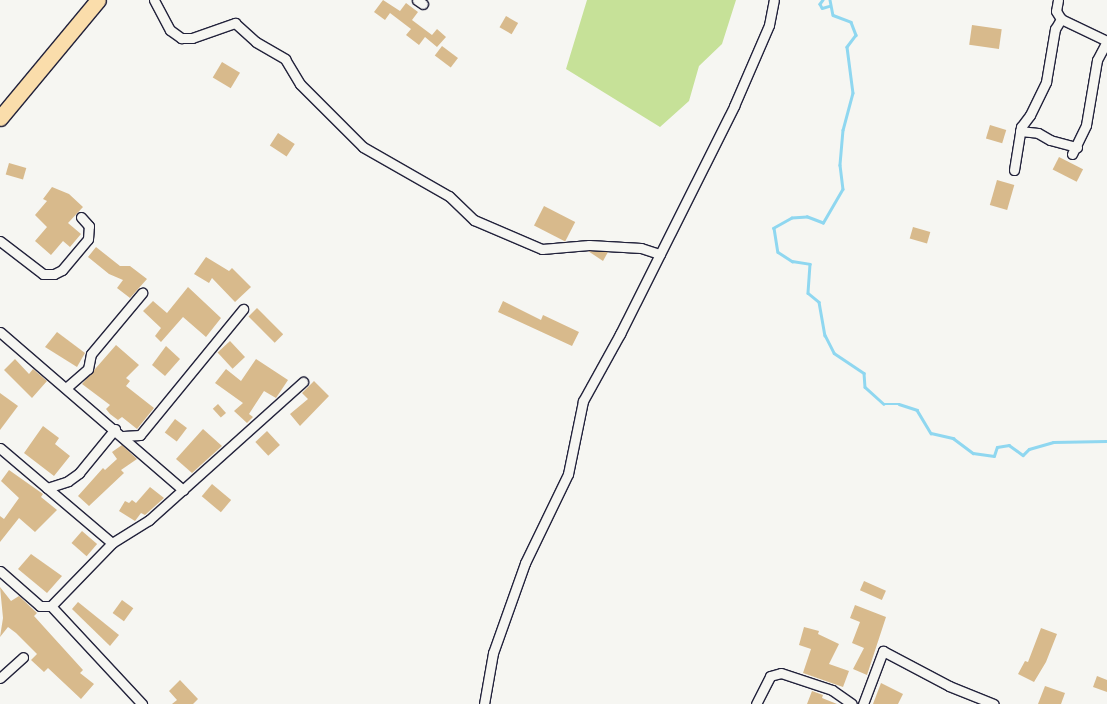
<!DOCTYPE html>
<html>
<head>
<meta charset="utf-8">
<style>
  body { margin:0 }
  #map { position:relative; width:1107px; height:704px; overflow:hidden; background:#f6f6f2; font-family:"Shantell Sans",sans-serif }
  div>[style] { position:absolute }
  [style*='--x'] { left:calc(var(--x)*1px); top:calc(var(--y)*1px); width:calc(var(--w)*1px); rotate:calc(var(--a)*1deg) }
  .green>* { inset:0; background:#c6e198 }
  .stream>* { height:2.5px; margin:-1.25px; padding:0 1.25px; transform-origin:1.25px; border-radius:1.25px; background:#8fd7f0 }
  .building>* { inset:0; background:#d8ba8c; transform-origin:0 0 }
  .roads { filter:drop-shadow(1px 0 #22223b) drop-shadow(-1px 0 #22223b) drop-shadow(0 1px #22223b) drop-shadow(0 -1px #22223b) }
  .minor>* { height:9px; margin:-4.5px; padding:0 4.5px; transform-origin:4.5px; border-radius:4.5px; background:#f6f6f2 }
  .trunk>* { height:15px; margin:-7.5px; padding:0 7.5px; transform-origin:7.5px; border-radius:7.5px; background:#faddab }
  span { translate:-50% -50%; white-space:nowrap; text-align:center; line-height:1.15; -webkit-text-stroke:5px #f6f6f2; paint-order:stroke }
</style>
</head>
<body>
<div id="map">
  <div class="green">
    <div style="clip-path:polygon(587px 0,736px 0,722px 44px,699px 66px,689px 101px,660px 127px,566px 69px)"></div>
  </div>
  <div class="stream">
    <div style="--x:823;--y:0;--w:5;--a:127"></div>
    <div style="--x:820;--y:4;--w:4;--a:63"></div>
    <div style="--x:822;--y:8;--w:7;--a:-16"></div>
    <div style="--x:830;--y:0;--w:15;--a:79"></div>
    <div style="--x:833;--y:15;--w:19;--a:21"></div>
    <div style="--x:851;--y:22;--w:14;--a:69"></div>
    <div style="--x:856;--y:35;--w:15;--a:127"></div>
    <div style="--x:847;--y:47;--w:46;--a:82.6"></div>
    <div style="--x:853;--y:93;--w:38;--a:105"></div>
    <div style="--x:843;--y:130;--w:35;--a:95"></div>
    <div style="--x:840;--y:165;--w:24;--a:83"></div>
    <div style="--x:843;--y:189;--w:39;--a:120"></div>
    <div style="--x:823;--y:223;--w:17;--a:-159"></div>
    <div style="--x:807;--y:217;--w:15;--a:176"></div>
    <div style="--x:792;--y:218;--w:21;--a:151"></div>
    <div style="--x:774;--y:228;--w:24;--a:81"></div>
    <div style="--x:778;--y:252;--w:17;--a:33"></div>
    <div style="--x:792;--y:261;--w:18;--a:9"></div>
    <div style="--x:810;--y:264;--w:29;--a:94"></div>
    <div style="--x:808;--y:293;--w:14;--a:39"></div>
    <div style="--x:819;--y:302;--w:34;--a:80"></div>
    <div style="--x:825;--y:335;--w:20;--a:63"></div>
    <div style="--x:834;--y:353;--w:36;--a:34"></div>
    <div style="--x:864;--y:373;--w:14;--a:86"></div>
    <div style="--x:865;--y:387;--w:25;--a:42"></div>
    <div style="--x:884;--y:404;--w:15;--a:0"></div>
    <div style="--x:899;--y:404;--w:19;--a:18"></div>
    <div style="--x:917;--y:410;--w:27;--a:59"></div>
    <div style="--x:931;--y:433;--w:23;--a:13"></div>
    <div style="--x:953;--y:438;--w:25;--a:37"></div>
    <div style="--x:973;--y:453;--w:21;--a:8"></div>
    <div style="--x:994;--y:456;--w:9;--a:-72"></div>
    <div style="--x:997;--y:447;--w:12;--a:-9"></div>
    <div style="--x:1009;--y:445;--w:17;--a:36"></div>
    <div style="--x:1023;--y:455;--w:8;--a:-45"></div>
    <div style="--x:1029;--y:449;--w:25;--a:-16"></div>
    <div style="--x:1053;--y:442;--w:54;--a:-1.1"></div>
  </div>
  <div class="building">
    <div style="clip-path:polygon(383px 0,400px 11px,406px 3px,418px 12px,412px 20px,432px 35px,437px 29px,446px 37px,437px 47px,425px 37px,419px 45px,406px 35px,411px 29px,390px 13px,385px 20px,374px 12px)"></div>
    <div style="left:506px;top:16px;width:14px;height:13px;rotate:30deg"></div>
    <div style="left:972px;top:25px;width:30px;height:20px;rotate:8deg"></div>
    <div style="left:442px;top:46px;width:20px;height:12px;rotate:37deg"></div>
    <div style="left:222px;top:62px;width:21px;height:18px;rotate:31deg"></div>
    <div style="left:990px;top:125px;width:17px;height:14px;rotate:17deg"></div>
    <div style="left:278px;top:133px;width:20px;height:15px;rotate:33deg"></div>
    <div style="left:1059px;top:157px;width:27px;height:14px;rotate:27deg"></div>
    <div style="left:9px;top:163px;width:18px;height:12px;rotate:16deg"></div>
    <div style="left:997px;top:180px;width:18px;height:26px;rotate:16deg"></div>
    <div style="clip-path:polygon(52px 187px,69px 194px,83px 207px,68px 223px,81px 234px,70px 247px,63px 241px,51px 255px,35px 241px,47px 227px,35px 215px,47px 201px,43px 199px)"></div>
    <div style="left:544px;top:206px;width:35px;height:22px;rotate:27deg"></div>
    <div style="left:913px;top:227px;width:18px;height:12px;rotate:16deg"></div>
    <div style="clip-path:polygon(96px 247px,120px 266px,130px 266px,147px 279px,130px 298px,117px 288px,123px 280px,109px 274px,88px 257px)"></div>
    <div style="clip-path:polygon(588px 251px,589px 251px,608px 252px,603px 261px)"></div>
    <div style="clip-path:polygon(206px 257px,229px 271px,232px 268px,251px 287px,235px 302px,212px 278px,209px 283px,194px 274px)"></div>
    <div style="clip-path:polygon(188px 287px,221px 318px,206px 337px,183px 317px,161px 342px,155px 336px,161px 328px,143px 311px,153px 301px,167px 313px)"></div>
    <div style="clip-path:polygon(503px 301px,541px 320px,543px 315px,579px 332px,572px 346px,498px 312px)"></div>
    <div style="left:257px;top:308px;width:37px;height:12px;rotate:45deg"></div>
    <div style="clip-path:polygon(57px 332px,85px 353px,77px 367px,45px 347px)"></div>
    <div style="left:230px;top:341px;width:22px;height:17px;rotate:47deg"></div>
    <div style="clip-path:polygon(116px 345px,139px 365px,126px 378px,130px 381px,126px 386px,154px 408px,137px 429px,122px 417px,118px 420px,110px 414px,106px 409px,110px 405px,82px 384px)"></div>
    <div style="clip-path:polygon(166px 346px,180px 359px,165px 376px,152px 365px)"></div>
    <div style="clip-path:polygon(15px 359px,29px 374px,33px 369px,47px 381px,32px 398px,4px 370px)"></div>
    <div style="clip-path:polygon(256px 359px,288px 380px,276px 398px,264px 391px,249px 414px,253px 417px,247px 423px,234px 411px,243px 403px,215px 383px,226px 369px,241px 381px)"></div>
    <div style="clip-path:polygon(314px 381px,329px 396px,300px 426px,290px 414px,308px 399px,302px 393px)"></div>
    <div style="clip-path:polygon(0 393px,18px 406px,0 430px)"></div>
    <div style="left:218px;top:404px;width:12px;height:7px;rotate:48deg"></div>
    <div style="left:175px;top:419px;width:15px;height:17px;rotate:37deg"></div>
    <div style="clip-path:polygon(43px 426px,59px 438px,55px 444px,70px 456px,54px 476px,24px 453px)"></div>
    <div style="clip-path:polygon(203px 429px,222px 446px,192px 473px,176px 459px)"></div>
    <div style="left:267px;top:431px;width:19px;height:16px;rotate:47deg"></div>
    <div style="clip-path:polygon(122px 445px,137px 459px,121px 470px,124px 473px,89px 506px,78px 496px,103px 468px,105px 470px,117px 459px,112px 452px)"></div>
    <div style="clip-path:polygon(9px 470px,43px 494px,41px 497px,57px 510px,35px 532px,19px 518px,0 542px,0 516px,4px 519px,19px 498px,1px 481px)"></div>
    <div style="left:212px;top:484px;width:25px;height:16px;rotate:40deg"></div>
    <div style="clip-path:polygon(150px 487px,164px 498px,145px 515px,141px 513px,135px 521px,119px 511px,125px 501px,129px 503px,132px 500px,136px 503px)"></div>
    <div style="left:82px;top:531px;width:20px;height:16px;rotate:41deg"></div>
    <div style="clip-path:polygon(31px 554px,62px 576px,47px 593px,18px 569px)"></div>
    <div style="left:864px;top:581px;width:24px;height:10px;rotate:24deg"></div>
    <div style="clip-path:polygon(0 587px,11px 601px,19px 596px,37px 613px,34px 616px,83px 670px,80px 673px,94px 684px,81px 699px,48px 668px,44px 672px,31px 660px,37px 654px,16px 633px,8px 627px,0 637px,3px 618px)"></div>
    <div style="left:122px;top:600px;width:14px;height:16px;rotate:36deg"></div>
    <div style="clip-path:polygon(78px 602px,119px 635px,110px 646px,72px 609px)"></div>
    <div style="clip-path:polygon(855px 605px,886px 617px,867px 675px,853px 669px,864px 648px,852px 643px,860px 622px,850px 618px)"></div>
    <div style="clip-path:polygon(804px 627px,819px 631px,818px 634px,839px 644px,829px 664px,849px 671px,843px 687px,803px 673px,811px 649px,799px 645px)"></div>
    <div style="clip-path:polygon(1041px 628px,1057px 634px,1046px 662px,1034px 682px,1018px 674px,1025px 661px,1028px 662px)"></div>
    <div style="clip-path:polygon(1097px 676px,1107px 680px,1107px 692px,1093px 687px)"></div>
    <div style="clip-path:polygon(180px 680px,198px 699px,193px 704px,172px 704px,177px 700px,169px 691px)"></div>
    <div style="clip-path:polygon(881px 683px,903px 694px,898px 704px,873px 704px)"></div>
    <div style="clip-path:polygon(1045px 686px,1065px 693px,1061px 704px,1038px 704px)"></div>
    <div style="clip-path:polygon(812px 691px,823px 695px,822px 698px,837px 704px,807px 704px)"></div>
  </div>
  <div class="roads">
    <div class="minor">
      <div style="--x:154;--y:0;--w:34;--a:62"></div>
      <div style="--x:170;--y:30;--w:14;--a:36"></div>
      <div style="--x:181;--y:38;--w:11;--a:0"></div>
      <div style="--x:192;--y:38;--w:46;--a:-19.2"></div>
      <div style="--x:235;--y:23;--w:28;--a:42"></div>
      <div style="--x:256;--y:42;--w:34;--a:30"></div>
      <div style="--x:285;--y:59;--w:29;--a:59"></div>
      <div style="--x:300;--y:84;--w:89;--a:45"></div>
      <div style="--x:363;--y:147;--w:99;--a:29.7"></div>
      <div style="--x:449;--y:196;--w:35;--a:44"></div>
      <div style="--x:474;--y:220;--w:74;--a:23.1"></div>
      <div style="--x:542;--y:249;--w:47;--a:-4.9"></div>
      <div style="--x:589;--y:245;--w:52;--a:3.3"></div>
      <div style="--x:641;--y:248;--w:20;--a:18"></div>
      <div style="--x:417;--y:0;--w:7;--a:34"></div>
      <div style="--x:1058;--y:0;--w:11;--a:100"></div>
      <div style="--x:1056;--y:11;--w:9;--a:58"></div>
      <div style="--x:1061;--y:19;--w:51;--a:25.6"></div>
      <div style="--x:1020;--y:131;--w:18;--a:6"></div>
      <div style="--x:1038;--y:133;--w:14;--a:30"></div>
      <div style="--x:1050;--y:140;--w:28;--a:15"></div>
      <div style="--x:1072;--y:154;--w:32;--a:-64"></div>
      <div style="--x:1086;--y:125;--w:66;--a:-80.4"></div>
      <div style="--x:1097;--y:60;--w:21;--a:-62"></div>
      <div style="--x:1014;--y:170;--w:44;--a:-80.8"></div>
      <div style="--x:1021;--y:127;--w:15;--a:-53"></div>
      <div style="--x:1030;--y:115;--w:37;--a:-64"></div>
      <div style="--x:1046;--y:82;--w:54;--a:-80.4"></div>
      <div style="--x:1055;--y:29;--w:12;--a:-59"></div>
      <div style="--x:0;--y:241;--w:54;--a:37.5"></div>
      <div style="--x:43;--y:274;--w:11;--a:0"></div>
      <div style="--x:54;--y:274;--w:9;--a:-27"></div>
      <div style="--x:62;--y:270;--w:40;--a:-50"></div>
      <div style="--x:88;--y:239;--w:13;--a:-86"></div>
      <div style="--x:89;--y:226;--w:12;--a:-132"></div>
      <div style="--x:0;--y:332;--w:242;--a:40.8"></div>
      <div style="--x:66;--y:388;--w:29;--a:-41"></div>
      <div style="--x:88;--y:369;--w:15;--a:-79"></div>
      <div style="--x:91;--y:354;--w:80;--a:-50.1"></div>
      <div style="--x:123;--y:436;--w:17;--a:-3"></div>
      <div style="--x:140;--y:435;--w:163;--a:-50.7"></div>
      <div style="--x:0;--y:448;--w:147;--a:40.3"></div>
      <div style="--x:47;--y:488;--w:22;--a:-18"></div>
      <div style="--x:68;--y:481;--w:14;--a:-36"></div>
      <div style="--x:79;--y:473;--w:57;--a:-50.7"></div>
      <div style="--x:0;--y:571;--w:53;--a:41.2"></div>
      <div style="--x:40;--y:606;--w:11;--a:0"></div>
      <div style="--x:51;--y:606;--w:88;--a:-45.9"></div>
      <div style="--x:112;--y:543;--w:44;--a:-31.9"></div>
      <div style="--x:149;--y:520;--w:207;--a:-41.9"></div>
      <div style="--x:51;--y:606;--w:134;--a:47.1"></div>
      <div style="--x:0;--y:678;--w:31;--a:-42"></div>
      <div style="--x:484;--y:704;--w:52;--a:-80"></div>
      <div style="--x:493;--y:653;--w:96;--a:-70.4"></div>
      <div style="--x:525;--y:563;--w:99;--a:-64.2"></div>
      <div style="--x:568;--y:474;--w:75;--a:-78.4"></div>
      <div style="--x:583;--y:401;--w:77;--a:-61.1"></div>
      <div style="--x:620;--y:334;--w:255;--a:-63.4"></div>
      <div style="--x:734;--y:106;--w:88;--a:-66.6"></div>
      <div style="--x:769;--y:25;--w:25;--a:-79"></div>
      <div style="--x:756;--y:704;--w:31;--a:-63"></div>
      <div style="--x:770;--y:676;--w:11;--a:-15"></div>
      <div style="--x:781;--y:673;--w:54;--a:18.4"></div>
      <div style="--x:832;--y:690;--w:24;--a:35"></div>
      <div style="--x:863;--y:704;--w:57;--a:-69.3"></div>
      <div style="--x:883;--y:651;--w:75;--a:27.9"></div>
      <div style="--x:949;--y:686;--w:48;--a:21.8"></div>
    </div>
    <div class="trunk">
      <div style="--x:0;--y:118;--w:153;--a:-50.3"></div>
    </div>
  </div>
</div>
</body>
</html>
